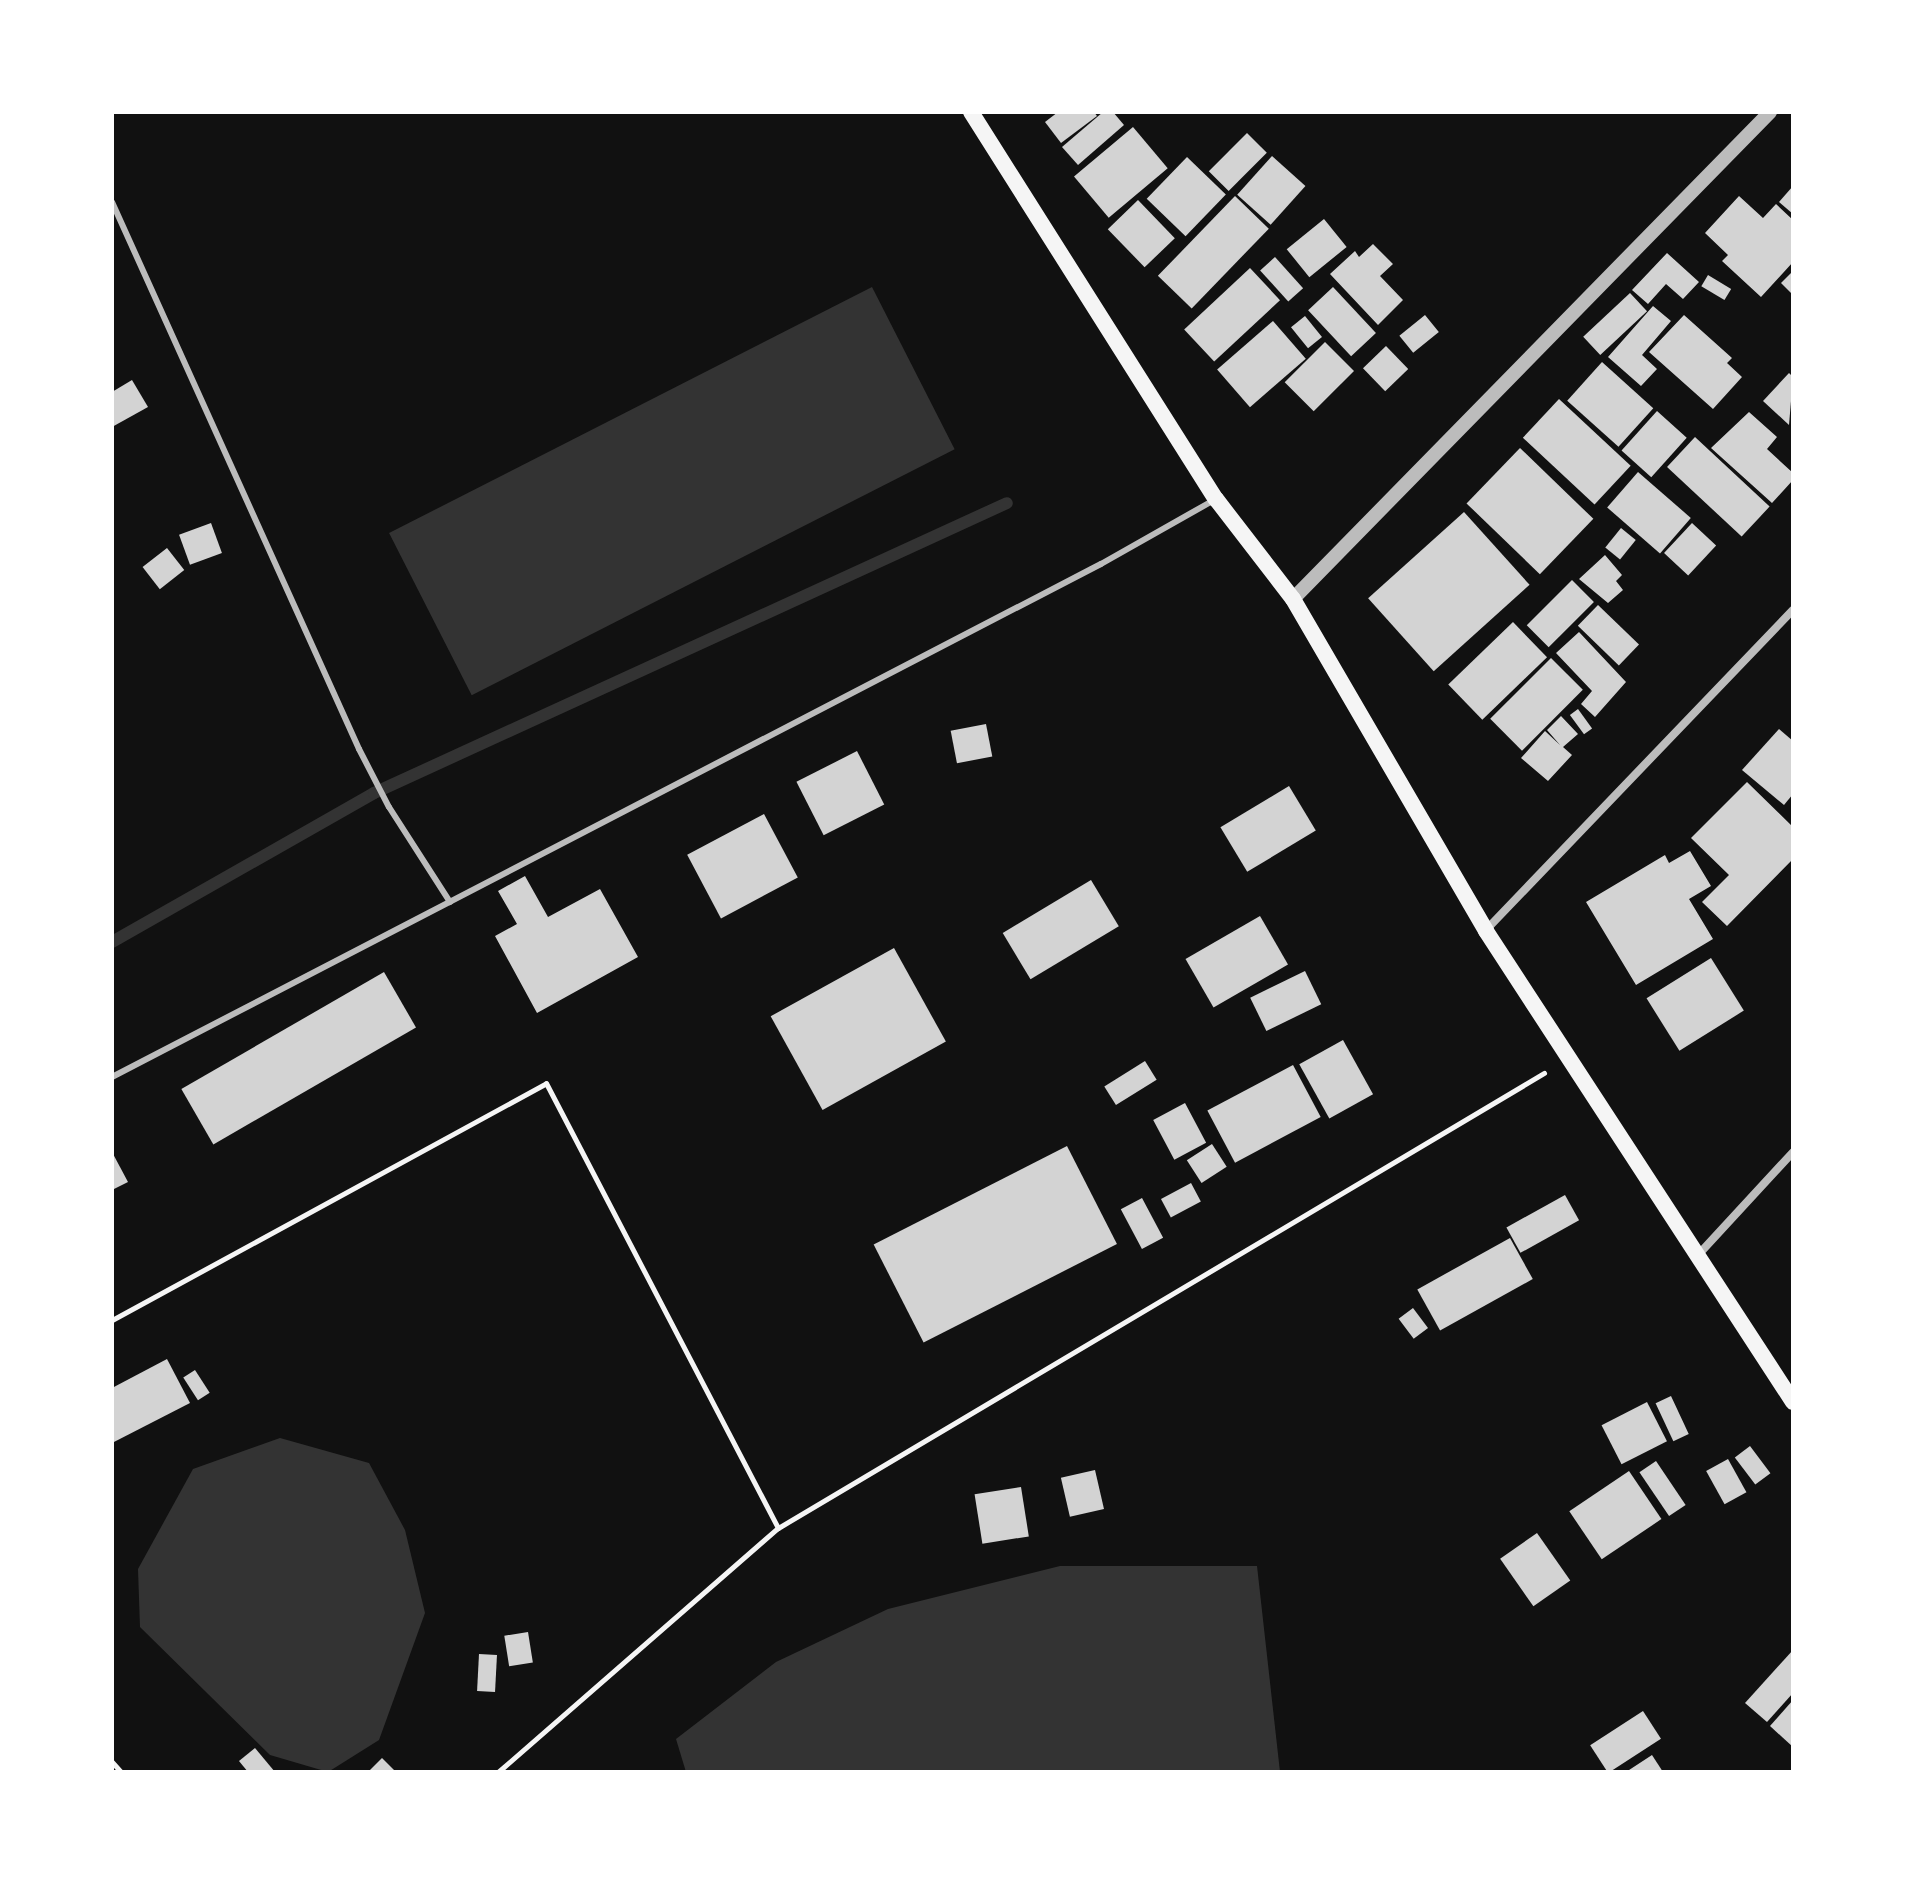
<!DOCTYPE html>
<html>
<head>
<meta charset="utf-8">
<style>
  body { margin:0 }
  #map { position:relative; width:1905px; height:1884px; overflow:hidden; background:#111; font-family:Commissioner,sans-serif }
  div>[style] { position:absolute }
  [style*='--x'] { left:calc(var(--x)*1px); top:calc(var(--y)*1px); width:calc(var(--w)*1px); rotate:calc(var(--a)*1deg) }
  .water>* { inset:0; background:#333; transform-origin:0 0 }
  .stream>* { height:12px; margin:-6px; padding:0 6px; transform-origin:6px; border-radius:6px; background:#333 }
  .building>* { inset:0; background:#d3d3d3; transform-origin:0 0 }
  .path>* { height:5px; margin:-2.5px; padding:0 2.5px; transform-origin:2.5px; border-radius:2.5px; background:#f5f5f5 }
  .service>* { height:6px; margin:-3px; padding:0 3px; transform-origin:3px; border-radius:3px; background:#bcbcbc }
  .minor>* { height:8px; margin:-4px; padding:0 4px; transform-origin:4px; border-radius:4px; background:#bcbcbc }
  .tertiary>* { height:14px; margin:-7px; padding:0 7px; transform-origin:7px; border-radius:7px; background:#bcbcbc }
  .secondary>* { height:16px; margin:-8px; padding:0 8px; transform-origin:8px; border-radius:8px; background:#f5f5f5 }
  span { translate:-50% -50%; white-space:nowrap; text-align:center; line-height:1.15; -webkit-text-stroke:8px #fff; paint-order:stroke }
  .frame { position:absolute; inset:0; border:114px solid #fff; pointer-events:none }
</style>
</head>
<body>
<div id="map">
  <div class="water">
    <div style="left:872px;top:287px;width:182px;height:542px;rotate:63deg"></div>
    <div style="clip-path:polygon(280px 1438px,369px 1463px,405px 1530px,425px 1613px,379px 1740px,328px 1772px,270px 1755px,140px 1627px,138px 1569px,193px 1469px)"></div>
    <div style="clip-path:polygon(1060px 1566px,1257px 1566px,1280px 1772px,686px 1772px,676px 1739px,776px 1662px,888px 1609px)"></div>
  </div>
  <div class="stream">
    <div style="--x:112;--y:942;--w:301;--a:-29.6"></div>
    <div style="--x:374;--y:793;--w:696;--a:-24.61"></div>
  </div>
  <div class="building">
    <div style="clip-path:polygon(1058px 112px,1094px 112px,1097px 116px,1061px 143px,1045px 122px)"></div>
    <div style="clip-path:polygon(1103px 112px,1113px 112px,1124px 125px,1078px 165px,1062px 147px)"></div>
    <div style="left:1133px;top:127px;width:54px;height:77px;rotate:50deg"></div>
    <div style="left:1247px;top:133px;width:28px;height:54px;rotate:45deg"></div>
    <div style="left:1272px;top:156px;width:45px;height:52px;rotate:42deg"></div>
    <div style="left:1187px;top:157px;width:54px;height:58px;rotate:44deg"></div>
    <div style="clip-path:polygon(1793px 186px,1793px 214px,1779px 202px)"></div>
    <div style="left:1235px;top:196px;width:47px;height:111px;rotate:44deg"></div>
    <div style="clip-path:polygon(1739px 196px,1763px 218px,1776px 204px,1793px 220px,1793px 262px,1761px 297px,1722px 261px,1728px 255px,1705px 233px)"></div>
    <div style="left:1138px;top:200px;width:53px;height:42px;rotate:46deg"></div>
    <div style="left:1324px;top:219px;width:36px;height:48px;rotate:51deg"></div>
    <div style="clip-path:polygon(1373px 244px,1393px 264px,1380px 276px,1403px 300px,1378px 325px,1330px 274px,1355px 251px,1359px 257px)"></div>
    <div style="clip-path:polygon(1667px 253px,1699px 282px,1683px 299px,1666px 284px,1648px 304px,1632px 290px)"></div>
    <div style="left:1275px;top:257px;width:42px;height:20px;rotate:48deg"></div>
    <div style="left:1250px;top:268px;width:44px;height:90px;rotate:47deg"></div>
    <div style="clip-path:polygon(1793px 271px,1793px 295px,1781px 283px)"></div>
    <div style="left:1708px;top:275px;width:27px;height:13px;rotate:31deg"></div>
    <div style="left:1333px;top:287px;width:63px;height:34px;rotate:47deg"></div>
    <div style="left:1630px;top:293px;width:25px;height:64px;rotate:47deg"></div>
    <div style="clip-path:polygon(1653px 306px,1671px 321px,1642px 355px,1657px 369px,1641px 386px,1608px 357px)"></div>
    <div style="left:1425px;top:315px;width:22px;height:33px;rotate:51deg"></div>
    <div style="clip-path:polygon(1684px 315px,1732px 358px,1727px 363px,1742px 377px,1713px 409px,1649px 352px)"></div>
    <div style="left:1305px;top:316px;width:27px;height:18px;rotate:51deg"></div>
    <div style="left:1273px;top:321px;width:50px;height:74px;rotate:49deg"></div>
    <div style="left:1325px;top:342px;width:41px;height:57px;rotate:45deg"></div>
    <div style="left:1386px;top:346px;width:32px;height:32px;rotate:46deg"></div>
    <div style="left:1602px;top:362px;width:69px;height:52px;rotate:42deg"></div>
    <div style="clip-path:polygon(1789px 373px,1793px 377px,1789px 425px,1763px 401px)"></div>
    <div style="clip-path:polygon(132px 380px,148px 407px,112px 427px,112px 392px)"></div>
    <div style="left:1559px;top:399px;width:98px;height:53px;rotate:43deg"></div>
    <div style="left:1657px;top:411px;width:40px;height:53px;rotate:42deg"></div>
    <div style="clip-path:polygon(1749px 412px,1777px 437px,1767px 449px,1793px 473px,1793px 480px,1772px 503px,1711px 448px)"></div>
    <div style="left:1695px;top:437px;width:102px;height:41px;rotate:43deg"></div>
    <div style="left:1520px;top:448px;width:102px;height:77px;rotate:44deg"></div>
    <div style="left:1638px;top:472px;width:70px;height:47px;rotate:41deg"></div>
    <div style="left:1464px;top:512px;width:98px;height:129px;rotate:48deg"></div>
    <div style="left:211px;top:523px;width:32px;height:34px;rotate:70deg"></div>
    <div style="left:1692px;top:523px;width:33px;height:41px;rotate:43deg"></div>
    <div style="left:1621px;top:528px;width:19px;height:25px;rotate:39deg"></div>
    <div style="left:167px;top:548px;width:28px;height:31px;rotate:52deg"></div>
    <div style="clip-path:polygon(1605px 555px,1622px 575px,1616px 581px,1623px 590px,1608px 603px,1579px 579px)"></div>
    <div style="left:1572px;top:580px;width:31px;height:64px;rotate:45deg"></div>
    <div style="left:1598px;top:605px;width:57px;height:29px;rotate:44deg"></div>
    <div style="left:1513px;top:622px;width:49px;height:90px;rotate:46deg"></div>
    <div style="clip-path:polygon(1579px 632px,1626px 682px,1595px 717px,1581px 704px,1592px 691px,1556px 653px)"></div>
    <div style="left:1551px;top:658px;width:45px;height:86px;rotate:45deg"></div>
    <div style="left:1578px;top:709px;width:24px;height:10px;rotate:54deg"></div>
    <div style="clip-path:polygon(1561px 716px,1578px 734px,1563px 747px,1572px 755px,1548px 781px,1521px 758px,1545px 731px,1560px 745px,1547px 730px)"></div>
    <div style="left:986px;top:724px;width:33px;height:36px;rotate:79deg"></div>
    <div style="clip-path:polygon(1779px 729px,1793px 741px,1793px 794px,1784px 805px,1742px 770px)"></div>
    <div style="left:857px;top:751px;width:60px;height:68px;rotate:63deg"></div>
    <div style="clip-path:polygon(1747px 782px,1793px 827px,1793px 859px,1727px 926px,1702px 902px,1729px 875px,1691px 838px)"></div>
    <div style="left:1289px;top:786px;width:52px;height:80px;rotate:59deg"></div>
    <div style="left:764px;top:814px;width:72px;height:87px;rotate:62deg"></div>
    <div style="clip-path:polygon(1690px 851px,1711px 886px,1689px 899px,1713px 939px,1636px 985px,1586px 902px,1665px 855px,1669px 863px)"></div>
    <div style="clip-path:polygon(525px 876px,548px 917px,600px 889px,638px 957px,537px 1013px,495px 936px,517px 924px,498px 891px)"></div>
    <div style="left:1091px;top:880px;width:54px;height:103px;rotate:59deg"></div>
    <div style="left:1260px;top:916px;width:56px;height:86px;rotate:60deg"></div>
    <div style="left:894px;top:948px;width:107px;height:141px;rotate:61deg"></div>
    <div style="left:1711px;top:958px;width:62px;height:76px;rotate:58deg"></div>
    <div style="left:1305px;top:971px;width:37px;height:61px;rotate:64deg"></div>
    <div style="left:384px;top:972px;width:64px;height:234px;rotate:60deg"></div>
    <div style="left:1343px;top:1040px;width:62px;height:50px;rotate:61deg"></div>
    <div style="left:1145px;top:1061px;width:22px;height:48px;rotate:58deg"></div>
    <div style="left:1293px;top:1065px;width:59px;height:97px;rotate:62deg"></div>
    <div style="left:1185px;top:1103px;width:45px;height:36px;rotate:62deg"></div>
    <div style="left:1212px;top:1144px;width:27px;height:30px;rotate:57deg"></div>
    <div style="left:1067px;top:1146px;width:110px;height:217px;rotate:63deg"></div>
    <div style="clip-path:polygon(112px 1152px,128px 1182px,112px 1190px)"></div>
    <div style="left:1191px;top:1183px;width:21px;height:34px;rotate:62deg"></div>
    <div style="left:1565px;top:1195px;width:29px;height:67px;rotate:61deg"></div>
    <div style="left:1142px;top:1198px;width:45px;height:24px;rotate:62deg"></div>
    <div style="left:1510px;top:1238px;width:47px;height:106px;rotate:61deg"></div>
    <div style="left:1413px;top:1308px;width:25px;height:18px;rotate:53deg"></div>
    <div style="clip-path:polygon(167px 1359px,190px 1403px,112px 1443px,112px 1388px)"></div>
    <div style="left:195px;top:1370px;width:27px;height:14px;rotate:57deg"></div>
    <div style="left:1671px;top:1396px;width:42px;height:17px;rotate:65deg"></div>
    <div style="left:1647px;top:1402px;width:44px;height:51px;rotate:63deg"></div>
    <div style="left:1750px;top:1446px;width:34px;height:19px;rotate:53deg"></div>
    <div style="left:1728px;top:1459px;width:38px;height:25px;rotate:61deg"></div>
    <div style="left:1656px;top:1461px;width:53px;height:20px;rotate:56deg"></div>
    <div style="left:1095px;top:1470px;width:40px;height:35px;rotate:77deg"></div>
    <div style="left:1629px;top:1471px;width:58px;height:72px;rotate:56deg"></div>
    <div style="left:1021px;top:1487px;width:50px;height:47px;rotate:81deg"></div>
    <div style="left:1537px;top:1533px;width:58px;height:45px;rotate:55deg"></div>
    <div style="left:528px;top:1632px;width:31px;height:24px;rotate:81deg"></div>
    <div style="clip-path:polygon(1793px 1650px,1793px 1693px,1767px 1722px,1745px 1703px)"></div>
    <div style="left:479px;top:1654px;width:18px;height:37px;rotate:3deg"></div>
    <div style="clip-path:polygon(1793px 1700px,1793px 1747px,1770px 1726px)"></div>
    <div style="left:1643px;top:1711px;width:33px;height:63px;rotate:57deg"></div>
    <div style="clip-path:polygon(255px 1748px,275px 1772px,248px 1772px,239px 1761px)"></div>
    <div style="clip-path:polygon(1652px 1755px,1663px 1772px,1626px 1772px)"></div>
    <div style="clip-path:polygon(382px 1758px,396px 1772px,368px 1772px)"></div>
  </div>
  <div class="path">
    <div style="--x:112;--y:1320;--w:494;--a:-28.6"></div>
    <div style="--x:546;--y:1083;--w:502;--a:62.46"></div>
    <div style="--x:112;--y:1762;--w:13;--a:48"></div>
    <div style="--x:498;--y:1772;--w:371;--a:-41.1"></div>
    <div style="--x:778;--y:1528;--w:891;--a:-30.71"></div>
  </div>
  <div class="service">
    <div style="--x:112;--y:202;--w:600;--a:65.7"></div>
    <div style="--x:359;--y:749;--w:65;--a:62.7"></div>
    <div style="--x:389;--y:807;--w:113;--a:57.3"></div>
    <div style="--x:112;--y:1077;--w:1114;--a:-27.42"></div>
    <div style="--x:1101;--y:564;--w:132;--a:-29.5"></div>
  </div>
  <div class="minor">
    <div style="--x:1486;--y:930;--w:443;--a:-46.2"></div>
    <div style="--x:1699;--y:1254;--w:139;--a:-47.3"></div>
  </div>
  <div class="tertiary">
    <div style="--x:1293;--y:599;--w:682;--a:-45.59"></div>
  </div>
  <div class="secondary">
    <div style="--x:971;--y:112;--w:458;--a:57.7"></div>
    <div style="--x:1216;--y:499;--w:126;--a:52.4"></div>
    <div style="--x:1293;--y:599;--w:384;--a:59.8"></div>
    <div style="--x:1486;--y:931;--w:562;--a:56.9"></div>
  </div>
  <div class="frame"></div>
</div>
</body>
</html>
